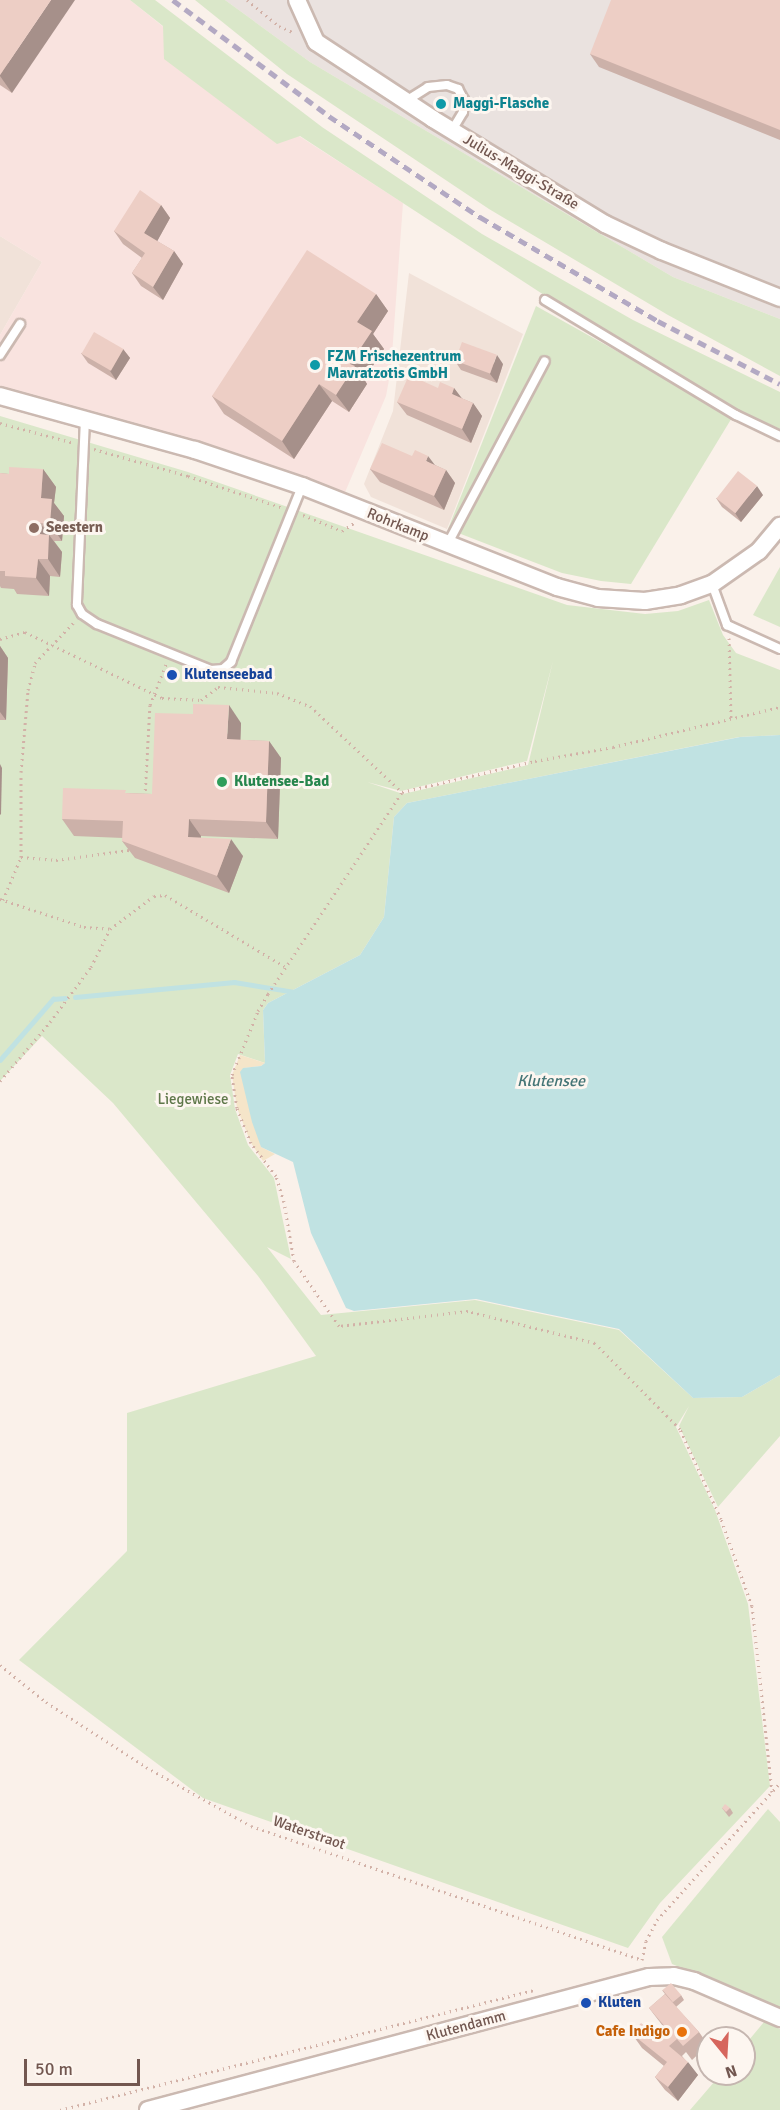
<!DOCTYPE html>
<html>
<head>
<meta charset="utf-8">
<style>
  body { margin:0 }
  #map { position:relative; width:780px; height:2110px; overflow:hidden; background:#faf1ea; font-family:Signika,sans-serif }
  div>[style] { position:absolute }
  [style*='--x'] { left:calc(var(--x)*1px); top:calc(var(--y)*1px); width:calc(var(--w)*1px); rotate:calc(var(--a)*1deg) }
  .residential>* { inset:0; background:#f1e2d9 }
  .commercial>* { inset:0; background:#f9e3df }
  .industrial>* { inset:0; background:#eae2df }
  .green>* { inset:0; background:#dae7c9 }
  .sand>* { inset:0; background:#f5e5c9 }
  .water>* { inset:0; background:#c0e2e2 }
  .stream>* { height:4.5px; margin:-2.25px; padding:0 2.25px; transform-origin:2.25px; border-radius:2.25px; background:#c0e2e2 }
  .path>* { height:3px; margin-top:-1.5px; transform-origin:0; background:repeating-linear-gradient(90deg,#d2b1a7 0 1.5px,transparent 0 6px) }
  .roads { filter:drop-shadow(2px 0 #cbb9b1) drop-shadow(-2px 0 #cbb9b1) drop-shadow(0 2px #cbb9b1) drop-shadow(0 -2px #cbb9b1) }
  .service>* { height:8px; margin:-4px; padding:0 4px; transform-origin:4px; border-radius:4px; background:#fff }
  .minor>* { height:16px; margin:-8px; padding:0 8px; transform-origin:8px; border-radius:8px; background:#fff }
  .rail>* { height:4.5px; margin-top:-2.25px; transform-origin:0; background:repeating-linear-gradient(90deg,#b3a9c3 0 9px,transparent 0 15px) }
  .wall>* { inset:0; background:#ccb1a9 }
  .shaded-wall>* { inset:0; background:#a6908a }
  .building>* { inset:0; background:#edcec5; transform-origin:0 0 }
  .dots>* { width:16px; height:16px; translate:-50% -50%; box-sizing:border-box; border:3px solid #fdf6f0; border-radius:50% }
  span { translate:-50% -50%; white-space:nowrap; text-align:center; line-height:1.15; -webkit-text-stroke:6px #fdf6f0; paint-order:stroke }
  .culture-label { font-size:15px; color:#0d838f; font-weight:700 }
  .left { translate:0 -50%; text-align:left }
  .street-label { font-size:15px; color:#725750 }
  .education-label { font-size:15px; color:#785e54; font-weight:700 }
  .transit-label { font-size:15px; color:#164399; font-weight:700 }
  .leisure-label { font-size:15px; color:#27864d; font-weight:700 }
  .park-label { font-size:15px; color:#5e7749 }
  .food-label { font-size:15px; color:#c56008; font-weight:700 }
  .right { translate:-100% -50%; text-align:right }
  .water-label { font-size:16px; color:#457576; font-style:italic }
  .north { position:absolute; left:696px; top:2026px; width:60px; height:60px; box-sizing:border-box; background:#fdf6f0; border:2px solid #c5b6b0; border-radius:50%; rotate:162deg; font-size:16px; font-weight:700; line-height:24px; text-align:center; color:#725750 }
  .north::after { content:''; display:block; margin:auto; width:21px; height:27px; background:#d6665d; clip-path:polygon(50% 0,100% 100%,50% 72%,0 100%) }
  .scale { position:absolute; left:24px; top:2059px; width:116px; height:27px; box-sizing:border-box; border:3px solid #725750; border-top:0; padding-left:8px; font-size:18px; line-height:21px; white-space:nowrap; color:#725750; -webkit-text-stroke:4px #fdf6f0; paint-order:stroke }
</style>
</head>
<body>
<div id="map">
  <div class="residential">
    <div style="clip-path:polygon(0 236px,42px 262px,0 335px)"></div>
    <div style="clip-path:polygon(409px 273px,523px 334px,447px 529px,371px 497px,364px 484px,393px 411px)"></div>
  </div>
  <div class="commercial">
    <div style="clip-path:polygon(0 0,130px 0,299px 136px,403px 203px,391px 369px,386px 396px,343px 497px,0 393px,0 335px,42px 262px,0 236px)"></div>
  </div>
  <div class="industrial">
    <div style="clip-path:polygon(225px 0,780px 0,780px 319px,673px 277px,310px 62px)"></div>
  </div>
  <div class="green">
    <div style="clip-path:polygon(130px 0,155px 0,322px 127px,482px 234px,633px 320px,780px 392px,780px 429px,733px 408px,541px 293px,300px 136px,277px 144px,164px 59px,163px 26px)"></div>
    <div style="clip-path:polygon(195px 0,225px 0,310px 62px,673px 277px,780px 319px,780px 376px,668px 315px,489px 209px,287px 74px)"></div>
    <div style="clip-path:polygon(536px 306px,733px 416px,631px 584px,601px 581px,562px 573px,448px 529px)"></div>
    <div style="clip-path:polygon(evenodd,0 416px,188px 472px,567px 605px,645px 614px,678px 611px,709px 600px,723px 635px,736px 653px,780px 670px,780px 735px,739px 737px,407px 803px,394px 817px,384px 917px,360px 955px,268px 1003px,263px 1010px,265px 1063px,238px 1054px,230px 1075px,235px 1109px,248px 1145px,274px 1178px,291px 1259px,267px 1247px,321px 1315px,475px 1300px,619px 1330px,693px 1398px,742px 1397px,780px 1375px,780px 1436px,718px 1507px,679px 1426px,689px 1406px,676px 1427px,715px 1510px,748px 1604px,770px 1786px,660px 1903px,628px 1948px,203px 1798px,19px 1660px,127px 1551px,127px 1413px,316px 1356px,258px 1276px,113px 1103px,42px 1036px,0 1081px,0 416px,553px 661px,528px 765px,403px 794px,367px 782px,401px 791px,527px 761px,553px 661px)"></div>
    <div style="clip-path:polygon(780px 567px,780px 627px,753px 615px)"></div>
    <div style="clip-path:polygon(768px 1809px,780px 1822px,780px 2008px,672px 1964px,662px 1937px)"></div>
    <div style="clip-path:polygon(764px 2022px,780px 2029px,780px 2110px,690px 2110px,721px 2074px,744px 2074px,744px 2046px)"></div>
  </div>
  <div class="sand">
    <div style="clip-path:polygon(240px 1055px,265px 1063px,261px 1066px,244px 1068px,261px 1147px,275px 1154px,263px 1161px,251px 1143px,237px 1108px,232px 1075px)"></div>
  </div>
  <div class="water">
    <div style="clip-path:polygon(780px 735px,780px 1375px,742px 1397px,693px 1398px,619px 1329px,476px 1299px,354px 1311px,346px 1308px,311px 1233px,293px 1162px,261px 1147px,252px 1122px,240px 1072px,243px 1068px,261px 1066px,265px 1063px,263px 1010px,268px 1003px,360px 955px,384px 917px,394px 817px,407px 803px,740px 737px)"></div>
  </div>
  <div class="stream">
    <div style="--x:75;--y:997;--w:160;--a:-5.4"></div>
    <div style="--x:234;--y:982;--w:62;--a:9.3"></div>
    <div style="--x:0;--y:1060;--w:81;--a:-49"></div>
    <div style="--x:53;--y:999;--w:12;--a:-5"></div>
  </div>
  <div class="path">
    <div style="--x:247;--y:0;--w:41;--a:39.1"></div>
    <div style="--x:279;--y:26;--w:17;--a:24"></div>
    <div style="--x:0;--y:423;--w:77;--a:15.1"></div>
    <div style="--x:94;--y:449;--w:98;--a:16"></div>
    <div style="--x:188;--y:476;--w:100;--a:18.6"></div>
    <div style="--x:303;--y:515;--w:42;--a:22.3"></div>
    <div style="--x:342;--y:531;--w:14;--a:-34"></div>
    <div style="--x:729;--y:638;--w:80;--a:88.6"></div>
    <div style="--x:0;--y:639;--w:26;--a:-16"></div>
    <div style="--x:25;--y:632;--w:152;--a:25.7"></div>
    <div style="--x:162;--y:698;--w:39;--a:3"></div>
    <div style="--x:201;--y:700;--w:21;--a:-37"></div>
    <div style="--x:218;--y:687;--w:59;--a:5.8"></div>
    <div style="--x:277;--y:693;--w:35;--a:22"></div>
    <div style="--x:310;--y:706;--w:126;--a:43.1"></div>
    <div style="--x:145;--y:796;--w:91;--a:-86.9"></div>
    <div style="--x:150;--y:705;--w:46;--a:-68.4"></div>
    <div style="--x:21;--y:857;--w:35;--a:5"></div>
    <div style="--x:56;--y:860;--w:74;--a:-7.8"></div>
    <div style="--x:0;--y:899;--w:89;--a:18.4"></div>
    <div style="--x:84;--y:927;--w:26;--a:4"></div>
    <div style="--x:3;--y:900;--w:47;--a:-67.3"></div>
    <div style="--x:21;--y:857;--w:85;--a:-90"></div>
    <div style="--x:21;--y:772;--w:82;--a:-85.1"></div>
    <div style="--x:28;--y:690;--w:28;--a:-75"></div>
    <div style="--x:35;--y:663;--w:57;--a:-46.4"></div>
    <div style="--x:0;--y:1081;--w:77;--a:-49.7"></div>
    <div style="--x:50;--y:1022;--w:69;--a:-53.3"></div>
    <div style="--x:91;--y:967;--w:42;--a:-63.4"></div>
    <div style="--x:110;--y:929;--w:55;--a:-36.9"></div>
    <div style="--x:154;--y:896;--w:11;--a:-5"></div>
    <div style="--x:165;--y:895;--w:139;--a:30.8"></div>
    <div style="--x:0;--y:1665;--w:59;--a:38.8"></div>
    <div style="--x:46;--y:1702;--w:119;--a:33"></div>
    <div style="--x:146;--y:1767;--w:120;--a:29.3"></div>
    <div style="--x:251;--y:1826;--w:413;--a:18.9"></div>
    <div style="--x:772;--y:1792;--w:187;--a:-96.1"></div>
    <div style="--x:752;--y:1606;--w:92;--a:-109.6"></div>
    <div style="--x:721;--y:1519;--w:99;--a:-114.5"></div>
    <div style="--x:680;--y:1429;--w:121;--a:-134.7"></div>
    <div style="--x:595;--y:1343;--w:131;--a:-165.9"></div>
    <div style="--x:468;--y:1311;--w:130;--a:173.4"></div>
    <div style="--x:339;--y:1326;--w:79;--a:-124.7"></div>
    <div style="--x:294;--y:1261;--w:60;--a:-99.6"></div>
    <div style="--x:284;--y:1202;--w:27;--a:-107"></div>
    <div style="--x:276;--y:1176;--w:41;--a:-127.1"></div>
    <div style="--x:251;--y:1143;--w:38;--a:-112"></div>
    <div style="--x:237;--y:1108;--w:33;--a:-99"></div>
    <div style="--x:232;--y:1075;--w:69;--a:-67.9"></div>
    <div style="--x:258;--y:1011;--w:20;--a:-60"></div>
    <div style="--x:268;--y:994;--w:242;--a:-56.4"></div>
    <div style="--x:402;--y:792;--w:137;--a:-13.1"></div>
    <div style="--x:535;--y:761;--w:79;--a:-10.2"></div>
    <div style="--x:613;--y:747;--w:172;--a:-13.5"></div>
    <div style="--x:642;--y:1960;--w:19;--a:-78"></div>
    <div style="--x:646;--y:1941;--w:24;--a:-62"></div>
    <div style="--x:657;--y:1920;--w:184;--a:-48.1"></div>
    <div style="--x:60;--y:2110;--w:489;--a:-14.2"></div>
  </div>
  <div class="roads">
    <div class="service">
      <div style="--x:406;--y:101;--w:26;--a:-32"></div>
      <div style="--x:428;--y:87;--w:19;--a:-6"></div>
      <div style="--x:447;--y:85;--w:12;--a:20"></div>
      <div style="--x:458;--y:89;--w:13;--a:61"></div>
      <div style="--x:464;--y:100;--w:12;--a:95"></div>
      <div style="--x:463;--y:112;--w:21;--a:121"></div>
      <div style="--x:545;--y:300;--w:223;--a:31.1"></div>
      <div style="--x:736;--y:415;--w:49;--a:25.5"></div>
      <div style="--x:0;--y:355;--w:37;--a:-57"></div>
      <div style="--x:85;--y:419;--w:186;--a:92.5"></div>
      <div style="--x:77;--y:605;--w:10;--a:61"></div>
      <div style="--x:82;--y:614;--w:18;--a:34"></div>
      <div style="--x:97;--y:624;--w:123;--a:22"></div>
      <div style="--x:211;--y:670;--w:12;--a:-5"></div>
      <div style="--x:223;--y:669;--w:11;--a:-41"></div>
      <div style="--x:231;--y:662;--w:190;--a:-68"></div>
      <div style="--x:447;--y:545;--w:208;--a:-62"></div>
      <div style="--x:712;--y:584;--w:44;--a:69.9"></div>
      <div style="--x:727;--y:625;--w:58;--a:24.4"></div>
    </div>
    <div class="minor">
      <div style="--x:297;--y:0;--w:46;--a:65.7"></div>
      <div style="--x:316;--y:42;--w:140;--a:33.3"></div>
      <div style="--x:433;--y:119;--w:202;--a:31.4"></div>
      <div style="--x:605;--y:224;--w:63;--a:25.3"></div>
      <div style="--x:662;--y:251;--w:127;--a:21.7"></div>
      <div style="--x:0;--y:396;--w:202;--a:15.5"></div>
      <div style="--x:195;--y:450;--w:113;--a:18.6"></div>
      <div style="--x:302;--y:486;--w:274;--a:21.6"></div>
      <div style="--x:557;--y:587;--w:42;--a:15"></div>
      <div style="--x:598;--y:598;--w:47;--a:3.7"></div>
      <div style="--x:645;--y:601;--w:36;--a:-9"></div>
      <div style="--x:681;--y:595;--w:33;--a:-20"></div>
      <div style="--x:712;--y:584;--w:57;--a:-35.1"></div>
      <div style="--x:759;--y:551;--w:33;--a:-50"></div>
      <div style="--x:148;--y:2110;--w:518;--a:-14.87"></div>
      <div style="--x:649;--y:1977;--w:25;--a:-2"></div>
      <div style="--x:674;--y:1976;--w:21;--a:14"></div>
      <div style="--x:694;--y:1981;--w:94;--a:23.3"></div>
    </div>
  </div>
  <div class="rail">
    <div style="--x:173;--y:0;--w:194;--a:36.6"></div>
    <div style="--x:329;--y:116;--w:182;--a:33.8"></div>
    <div style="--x:480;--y:217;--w:206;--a:30.3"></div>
    <div style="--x:658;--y:321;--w:137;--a:27.3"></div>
  </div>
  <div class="wall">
    <div style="clip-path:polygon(0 0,12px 93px,0 85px)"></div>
    <div style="clip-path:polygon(780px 0,780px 140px,599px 67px,590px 54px)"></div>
    <div style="clip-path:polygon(161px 205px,170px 218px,157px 241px,174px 251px,183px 264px,163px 300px,141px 286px,132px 273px,142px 258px,123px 244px,114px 231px)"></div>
    <div style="clip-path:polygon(376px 294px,388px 311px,373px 334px,384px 349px,364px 379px,367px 384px,349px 412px,332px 401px,294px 459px,224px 414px,212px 396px)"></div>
    <div style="clip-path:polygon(123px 349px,130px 358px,116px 380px,88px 363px,81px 353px)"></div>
    <div style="clip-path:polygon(455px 361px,503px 364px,497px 383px,461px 370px)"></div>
    <div style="clip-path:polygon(438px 388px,454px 388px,461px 398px,473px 403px,482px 416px,471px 443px,407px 415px,397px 402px)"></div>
    <div style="clip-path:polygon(435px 465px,446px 470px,455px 483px,444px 510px,380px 482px,370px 469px)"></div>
    <div style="clip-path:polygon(43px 469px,56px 487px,54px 503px,64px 516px,62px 541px,54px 541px,62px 552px,60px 577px,50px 576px,49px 596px,17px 594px,14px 589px,1px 588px,0 586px,0 473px,9px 474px)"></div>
    <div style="clip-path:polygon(763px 495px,741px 522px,722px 507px,716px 498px)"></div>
    <div style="clip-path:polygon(0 646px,8px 658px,6px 720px,0 720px)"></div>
    <div style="clip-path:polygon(241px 723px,240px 740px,269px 741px,281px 758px,278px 839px,201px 836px,201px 838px,243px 856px,229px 893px,135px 858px,122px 841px,123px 838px,74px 836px,62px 819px,127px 793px,152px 794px)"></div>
    <div style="clip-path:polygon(722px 1808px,730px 1808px,733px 1813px,729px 1817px)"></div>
    <div style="clip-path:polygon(662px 1990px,681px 1995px,684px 2000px,676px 2007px,699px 2032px,708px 2045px,692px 2060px,686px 2052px,682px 2056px,698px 2075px,678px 2101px,665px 2090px,655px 2077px,664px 2066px,642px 2048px,632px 2034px,660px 2038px,666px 2030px,649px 2008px,665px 1994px)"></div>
  </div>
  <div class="shaded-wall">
    <div style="clip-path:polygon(51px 0,75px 0,12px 93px,0 76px,0 75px)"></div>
    <div style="clip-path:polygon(161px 205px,170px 218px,154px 247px,144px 233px)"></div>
    <div style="clip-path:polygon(174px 251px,183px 264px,163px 300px,153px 287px)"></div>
    <div style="clip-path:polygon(376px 294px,388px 311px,373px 334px,384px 349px,364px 379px,367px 384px,349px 412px,336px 395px,350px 364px,357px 322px)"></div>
    <div style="clip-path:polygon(123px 349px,130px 358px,116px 380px,110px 371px)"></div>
    <div style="clip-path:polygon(497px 355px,503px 364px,497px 383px,490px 374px)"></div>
    <div style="clip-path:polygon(319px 384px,332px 401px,294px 459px,282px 441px)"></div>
    <div style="clip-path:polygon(454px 388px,464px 401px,452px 394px)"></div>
    <div style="clip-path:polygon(473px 403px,482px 416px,471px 443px,462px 429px)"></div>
    <div style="clip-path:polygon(428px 456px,438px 469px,426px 461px)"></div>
    <div style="clip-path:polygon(43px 469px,56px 487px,54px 503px,64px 516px,62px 541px,50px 524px,41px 498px)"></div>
    <div style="clip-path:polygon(446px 470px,455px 483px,444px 510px,434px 496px)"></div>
    <div style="clip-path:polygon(757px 486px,763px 495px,741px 522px,735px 513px)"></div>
    <div style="clip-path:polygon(40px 523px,62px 552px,60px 577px,48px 559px,40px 534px)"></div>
    <div style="clip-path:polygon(38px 559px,50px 576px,49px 596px,36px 578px)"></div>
    <div style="clip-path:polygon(0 646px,8px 658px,6px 720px,0 712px)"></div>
    <div style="clip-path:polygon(229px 705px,241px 723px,240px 757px,227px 739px)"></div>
    <div style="clip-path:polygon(269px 741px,281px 758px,278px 839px,266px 822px)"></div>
    <div style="clip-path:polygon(0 764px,2px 768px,1px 815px,0 814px)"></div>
    <div style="clip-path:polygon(189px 819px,201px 836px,200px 855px,188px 837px)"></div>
    <div style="clip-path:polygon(231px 839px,243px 856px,229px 893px,217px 876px)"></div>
    <div style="clip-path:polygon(688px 2062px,698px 2075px,678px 2101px,668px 2087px)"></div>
  </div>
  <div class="building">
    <div style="clip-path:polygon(0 0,51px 0,0 75px)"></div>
    <div style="clip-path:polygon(611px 0,780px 0,780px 130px,590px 54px)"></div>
    <div style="clip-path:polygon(140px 190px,161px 205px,144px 233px,174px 251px,153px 287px,132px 273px,145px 253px,114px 231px)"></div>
    <div style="clip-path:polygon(307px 250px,376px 294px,357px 322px,372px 331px,350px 364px,355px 366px,336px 395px,319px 384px,282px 441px,212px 396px)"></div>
    <div style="left:94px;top:332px;width:34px;height:25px;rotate:30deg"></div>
    <div style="left:462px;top:342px;width:37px;height:20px;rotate:20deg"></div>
    <div style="clip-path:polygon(409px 375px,438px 388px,440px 382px,454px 388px,452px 394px,473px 403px,462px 429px,397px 402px)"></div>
    <div style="clip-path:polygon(382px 443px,412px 456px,415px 450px,428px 456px,426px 461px,446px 470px,434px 496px,370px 469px)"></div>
    <div style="clip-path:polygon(9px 467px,43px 469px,41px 498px,52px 499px,50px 524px,40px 523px,40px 534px,49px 535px,48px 559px,38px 559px,36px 578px,5px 576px,5px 571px,0 571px,0 473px,9px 474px)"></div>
    <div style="left:738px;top:471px;width:24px;height:35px;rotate:38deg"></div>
    <div style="clip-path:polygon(193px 704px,229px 705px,227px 739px,269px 741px,266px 822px,189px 819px,188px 837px,231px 839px,217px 876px,122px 841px,123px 821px,62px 819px,63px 788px,126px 790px,125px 793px,152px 794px,155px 713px,193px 714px)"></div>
    <div style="clip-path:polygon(725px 1804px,730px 1808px,726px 1812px,722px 1808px)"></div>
    <div style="left:671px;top:1983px;width:16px;height:11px;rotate:50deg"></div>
    <div style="clip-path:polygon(665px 1994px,699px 2032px,683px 2046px,677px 2039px,669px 2046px,688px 2062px,668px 2087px,655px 2077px,667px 2062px,632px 2034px,641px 2023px,660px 2038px,667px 2029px,649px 2008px)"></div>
  </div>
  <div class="dots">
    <div style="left:441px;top:104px;background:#0f9aa8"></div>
    <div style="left:315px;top:365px;background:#0f9aa8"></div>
    <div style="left:34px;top:528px;background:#8d6e63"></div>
    <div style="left:172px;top:675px;background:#1a4fb4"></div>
    <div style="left:222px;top:782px;background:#2e9e5b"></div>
    <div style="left:586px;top:2003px;background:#1a4fb4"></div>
    <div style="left:682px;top:2032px;background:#e8710a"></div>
  </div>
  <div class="culture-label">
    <span class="left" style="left:453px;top:104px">Maggi-Flasche</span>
    <span class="left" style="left:327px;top:365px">FZM Frischezentrum<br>Mavratzotis GmbH</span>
  </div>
  <div class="street-label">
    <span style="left:521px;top:172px;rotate:31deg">Julius-Maggi-Straße</span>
    <span style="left:398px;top:525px;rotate:22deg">Rohrkamp</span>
    <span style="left:309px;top:1833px;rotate:19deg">Waterstraot</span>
    <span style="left:466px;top:2026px;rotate:-15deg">Klutendamm</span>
  </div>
  <div class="education-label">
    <span class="left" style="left:46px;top:528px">Seestern</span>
  </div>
  <div class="transit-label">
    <span class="left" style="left:184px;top:675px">Klutenseebad</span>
    <span class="left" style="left:598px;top:2003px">Kluten</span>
  </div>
  <div class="leisure-label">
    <span class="left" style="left:234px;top:782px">Klutensee-Bad</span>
  </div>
  <div class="park-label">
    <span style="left:193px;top:1100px">Liegewiese</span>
  </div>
  <div class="food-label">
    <span class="right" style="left:670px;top:2032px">Cafe Indigo</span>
  </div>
  <div class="water-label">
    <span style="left:551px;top:1081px">Klutensee</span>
  </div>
  <div class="north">N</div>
  <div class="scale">50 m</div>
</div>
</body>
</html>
